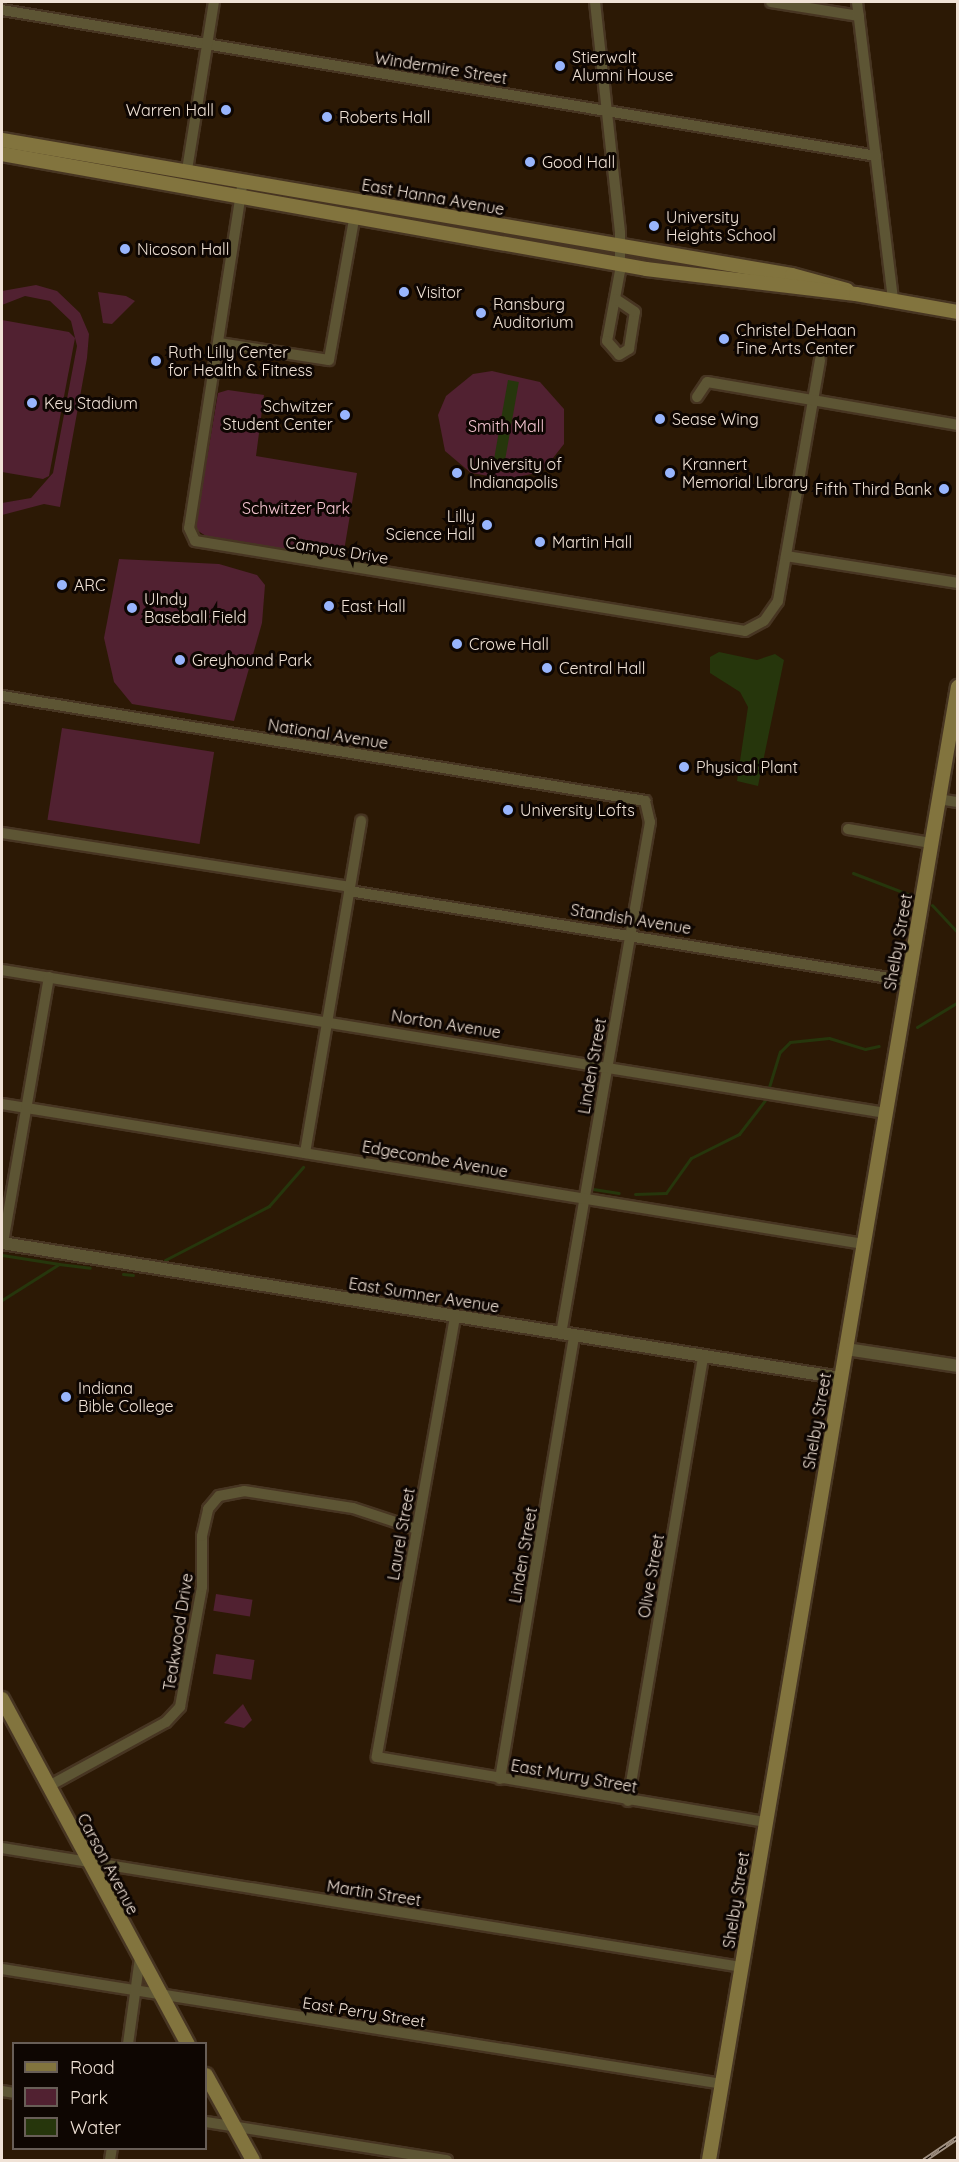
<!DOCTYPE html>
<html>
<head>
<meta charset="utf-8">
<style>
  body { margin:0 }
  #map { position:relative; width:959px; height:2162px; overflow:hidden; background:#2c1905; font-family:Quicksand,sans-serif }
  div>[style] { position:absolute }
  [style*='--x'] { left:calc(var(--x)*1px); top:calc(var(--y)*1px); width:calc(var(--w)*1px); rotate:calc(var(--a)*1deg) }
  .green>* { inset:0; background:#512131; transform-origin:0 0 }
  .water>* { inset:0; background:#26360c; transform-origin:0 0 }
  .stream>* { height:3px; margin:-1.5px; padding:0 1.5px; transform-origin:1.5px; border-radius:1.5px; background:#26360c }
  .roads { filter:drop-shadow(2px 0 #473522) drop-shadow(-2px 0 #473522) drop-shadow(0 2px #473522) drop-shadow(0 -2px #473522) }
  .minor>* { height:10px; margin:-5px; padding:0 5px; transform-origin:5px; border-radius:5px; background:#5d5534 }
  .tertiary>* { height:12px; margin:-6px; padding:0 6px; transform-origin:6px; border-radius:6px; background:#5d5534 }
  .secondary>* { height:14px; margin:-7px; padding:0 7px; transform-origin:7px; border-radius:7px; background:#82743e }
  .rail>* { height:5px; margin-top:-2.5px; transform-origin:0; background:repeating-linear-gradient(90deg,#0e0602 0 9px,#a29283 0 18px); box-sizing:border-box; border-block:2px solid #a29283 }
  .dots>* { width:16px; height:16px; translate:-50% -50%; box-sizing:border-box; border:3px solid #0e0602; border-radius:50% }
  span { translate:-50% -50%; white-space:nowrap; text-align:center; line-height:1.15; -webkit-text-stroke:6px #0e0602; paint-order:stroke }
  .poi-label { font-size:16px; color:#f0e2d6 }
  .left { translate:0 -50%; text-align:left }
  .right { translate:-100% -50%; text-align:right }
  .street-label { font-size:16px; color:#f0e2d6 }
  .park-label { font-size:16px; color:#f6c6d2 }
  .frame { position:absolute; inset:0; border:3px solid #f0e2d6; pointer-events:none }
  .legend { position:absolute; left:12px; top:2042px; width:195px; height:108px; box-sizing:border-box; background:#0e0602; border:2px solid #685e57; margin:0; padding:8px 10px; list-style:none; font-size:18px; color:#f0e2d6 }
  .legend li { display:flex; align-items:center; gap:12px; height:30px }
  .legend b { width:30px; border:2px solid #685e57 }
</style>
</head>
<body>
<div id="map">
  <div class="green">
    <div style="clip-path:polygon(36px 285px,57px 291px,80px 313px,89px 334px,87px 358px,60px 507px,44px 504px,2px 515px,2px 503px,31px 498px,53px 473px,77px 346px,71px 321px,50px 301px,25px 296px,2px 305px,2px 291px)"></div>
    <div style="clip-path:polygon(98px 292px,126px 296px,135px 301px,112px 324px,103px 323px)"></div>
    <div style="clip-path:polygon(2px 320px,69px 332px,75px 338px,49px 476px,43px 479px,2px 472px)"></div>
    <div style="clip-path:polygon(492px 371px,540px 382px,564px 409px,564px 444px,542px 472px,507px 479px,471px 473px,445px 451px,438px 415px,446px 396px,473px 374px)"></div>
    <div style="clip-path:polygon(228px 390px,264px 395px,256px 456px,357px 473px,344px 551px,334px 559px,206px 536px,195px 529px,218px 393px)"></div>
    <div style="clip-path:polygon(119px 559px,219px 564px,257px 575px,265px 585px,262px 623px,234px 721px,132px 704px,114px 682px,104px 638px)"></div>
    <div style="left:62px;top:728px;width:154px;height:93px;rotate:9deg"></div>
    <div style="left:216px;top:1594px;width:37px;height:17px;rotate:9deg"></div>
    <div style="left:216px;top:1654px;width:39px;height:20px;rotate:9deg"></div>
    <div style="clip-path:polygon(243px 1704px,252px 1720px,244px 1728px,224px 1723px)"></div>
  </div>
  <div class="water">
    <div style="left:508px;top:380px;width:11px;height:91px;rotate:10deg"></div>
    <div style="clip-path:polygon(719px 652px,757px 660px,775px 654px,784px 660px,758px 786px,737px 781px,748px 707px,740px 692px,710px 673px,710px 657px)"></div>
  </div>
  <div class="stream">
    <div style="--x:853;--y:873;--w:61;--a:21.1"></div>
    <div style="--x:932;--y:905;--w:38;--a:47"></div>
    <div style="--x:917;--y:1027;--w:48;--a:-31.4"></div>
    <div style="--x:769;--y:1087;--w:37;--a:-73"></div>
    <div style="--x:780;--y:1052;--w:14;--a:-45"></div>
    <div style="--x:790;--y:1042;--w:39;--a:-6"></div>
    <div style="--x:829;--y:1038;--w:38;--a:17"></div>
    <div style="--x:865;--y:1049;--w:14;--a:-12"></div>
    <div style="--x:593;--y:1189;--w:26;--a:9"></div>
    <div style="--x:635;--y:1194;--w:31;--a:-2"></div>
    <div style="--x:666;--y:1193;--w:43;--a:-54.5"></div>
    <div style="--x:691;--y:1158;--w:54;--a:-26.6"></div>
    <div style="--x:739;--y:1134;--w:44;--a:-52.4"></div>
    <div style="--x:2;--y:1255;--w:58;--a:9"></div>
    <div style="--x:165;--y:1260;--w:117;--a:-27.4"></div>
    <div style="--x:269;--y:1206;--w:52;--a:-48.9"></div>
    <div style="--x:123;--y:1274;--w:10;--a:6"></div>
    <div style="--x:2;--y:1300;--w:67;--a:-32.3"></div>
    <div style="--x:59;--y:1264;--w:31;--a:7"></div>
  </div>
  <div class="roads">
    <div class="minor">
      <div style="--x:595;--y:2;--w:232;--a:83.8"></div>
      <div style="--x:620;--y:233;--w:38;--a:90"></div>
      <div style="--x:620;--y:271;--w:71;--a:100.5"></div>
      <div style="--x:607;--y:341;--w:18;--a:49"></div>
      <div style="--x:619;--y:355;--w:12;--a:-31"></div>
      <div style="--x:629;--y:349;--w:37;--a:-81"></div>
      <div style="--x:635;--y:312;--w:23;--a:-146"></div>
      <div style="--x:771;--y:2;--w:89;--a:9"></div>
      <div style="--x:857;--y:2;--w:301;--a:83.1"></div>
      <div style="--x:2;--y:10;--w:886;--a:9.48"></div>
      <div style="--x:187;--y:170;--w:170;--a:-80.9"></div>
      <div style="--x:243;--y:180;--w:352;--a:98.8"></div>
      <div style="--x:189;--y:528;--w:14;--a:65"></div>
      <div style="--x:195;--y:541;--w:557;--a:9.29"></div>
      <div style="--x:745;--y:631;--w:21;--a:-28"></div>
      <div style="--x:764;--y:621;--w:24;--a:-55"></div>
      <div style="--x:778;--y:601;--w:245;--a:-80.1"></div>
      <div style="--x:219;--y:343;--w:111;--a:8.8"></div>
      <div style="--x:329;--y:360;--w:148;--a:-79.9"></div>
      <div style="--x:697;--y:397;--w:18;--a:-56"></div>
      <div style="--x:707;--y:382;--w:255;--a:9.7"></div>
      <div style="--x:786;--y:556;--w:174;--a:8.9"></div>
      <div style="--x:2;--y:696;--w:652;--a:9.27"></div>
      <div style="--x:645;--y:801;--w:22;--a:77"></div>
      <div style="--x:650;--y:822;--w:520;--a:99.86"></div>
      <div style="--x:938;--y:799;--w:20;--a:9"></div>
      <div style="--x:848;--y:829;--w:84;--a:9.6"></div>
      <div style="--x:2;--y:833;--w:352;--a:8.8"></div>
      <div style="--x:349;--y:891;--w:566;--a:9.15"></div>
      <div style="--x:2;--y:970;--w:895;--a:9.19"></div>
      <div style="--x:2;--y:1104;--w:873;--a:9.23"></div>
      <div style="--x:305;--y:1153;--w:337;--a:-80.4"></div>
      <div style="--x:3;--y:1243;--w:270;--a:-80.2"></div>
      <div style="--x:455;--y:1317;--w:447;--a:100.1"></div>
      <div style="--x:377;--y:1757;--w:394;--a:9.5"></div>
      <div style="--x:500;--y:1779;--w:449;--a:-80.5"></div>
      <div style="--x:49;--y:1786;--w:133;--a:-28.7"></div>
      <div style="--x:166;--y:1722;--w:21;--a:-47"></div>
      <div style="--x:180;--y:1707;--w:122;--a:-79.6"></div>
      <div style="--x:202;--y:1587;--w:51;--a:-90"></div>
      <div style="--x:202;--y:1536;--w:28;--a:-77"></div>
      <div style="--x:208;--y:1509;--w:17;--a:-50"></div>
      <div style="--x:219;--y:1496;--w:25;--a:-11"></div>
      <div style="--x:244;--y:1491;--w:110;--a:8.9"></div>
      <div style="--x:353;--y:1508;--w:67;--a:18.2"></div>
      <div style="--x:628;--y:1801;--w:450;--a:-80.4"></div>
      <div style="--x:2;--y:1848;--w:750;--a:9.14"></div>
      <div style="--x:2;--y:1969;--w:729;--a:9.07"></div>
      <div style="--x:128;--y:2044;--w:87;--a:-82.1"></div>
      <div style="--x:2;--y:2091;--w:12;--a:9"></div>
      <div style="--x:206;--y:2122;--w:244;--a:9"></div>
      <div style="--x:110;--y:2160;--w:12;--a:-81"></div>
    </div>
    <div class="tertiary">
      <div style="--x:2;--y:1243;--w:850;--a:9.14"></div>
      <div style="--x:846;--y:1349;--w:113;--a:8.6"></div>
    </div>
    <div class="secondary">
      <div style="--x:2;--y:140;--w:801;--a:9.7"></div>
      <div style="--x:792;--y:275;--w:57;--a:15.3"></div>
      <div style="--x:2;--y:154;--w:654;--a:10.12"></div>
      <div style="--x:646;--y:269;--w:211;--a:6.8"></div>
      <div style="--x:856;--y:294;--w:104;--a:10"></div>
      <div style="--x:2;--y:1699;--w:392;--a:61.7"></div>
      <div style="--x:206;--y:2075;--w:97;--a:61.1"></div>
      <div style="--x:709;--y:2160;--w:1494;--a:-80.41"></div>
    </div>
  </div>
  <div class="rail">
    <div style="--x:924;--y:2160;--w:41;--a:-34.1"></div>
    <div style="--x:957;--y:2160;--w:1;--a:0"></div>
  </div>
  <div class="dots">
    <div style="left:560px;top:66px;background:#98b5fd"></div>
    <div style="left:226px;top:110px;background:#98b5fd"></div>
    <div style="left:327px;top:117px;background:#98b5fd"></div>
    <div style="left:530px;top:162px;background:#98b5fd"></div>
    <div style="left:654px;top:226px;background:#98b5fd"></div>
    <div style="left:125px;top:249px;background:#98b5fd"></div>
    <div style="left:404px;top:292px;background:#98b5fd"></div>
    <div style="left:481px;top:313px;background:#98b5fd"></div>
    <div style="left:724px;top:339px;background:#98b5fd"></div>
    <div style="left:156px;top:361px;background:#98b5fd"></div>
    <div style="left:32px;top:403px;background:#98b5fd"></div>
    <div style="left:345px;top:415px;background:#98b5fd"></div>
    <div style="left:660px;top:419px;background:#98b5fd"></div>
    <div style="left:457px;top:473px;background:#98b5fd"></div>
    <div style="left:670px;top:473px;background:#98b5fd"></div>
    <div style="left:944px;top:489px;background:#98b5fd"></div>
    <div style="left:487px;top:525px;background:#98b5fd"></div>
    <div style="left:540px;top:542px;background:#98b5fd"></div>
    <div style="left:62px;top:585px;background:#98b5fd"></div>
    <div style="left:329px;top:606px;background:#98b5fd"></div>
    <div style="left:132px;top:608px;background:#98b5fd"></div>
    <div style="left:457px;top:644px;background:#98b5fd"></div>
    <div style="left:180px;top:660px;background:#98b5fd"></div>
    <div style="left:547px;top:668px;background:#98b5fd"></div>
    <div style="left:684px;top:767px;background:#98b5fd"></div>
    <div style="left:508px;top:810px;background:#98b5fd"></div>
    <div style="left:66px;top:1397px;background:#98b5fd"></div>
  </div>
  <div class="poi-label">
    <span class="left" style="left:572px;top:66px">Stierwalt<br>Alumni House</span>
    <span class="right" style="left:214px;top:110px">Warren Hall</span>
    <span class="left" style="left:339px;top:117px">Roberts Hall</span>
    <span class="left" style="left:542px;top:162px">Good Hall</span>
    <span class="left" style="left:666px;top:226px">University<br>Heights School</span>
    <span class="left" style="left:137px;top:249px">Nicoson Hall</span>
    <span class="left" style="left:416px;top:292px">Visitor</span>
    <span class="left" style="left:493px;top:313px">Ransburg<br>Auditorium</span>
    <span class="left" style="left:736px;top:339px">Christel DeHaan<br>Fine Arts Center</span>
    <span class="left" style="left:168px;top:361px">Ruth Lilly Center<br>for Health &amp; Fitness</span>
    <span class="left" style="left:44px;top:403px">Key Stadium</span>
    <span class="right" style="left:333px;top:415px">Schwitzer<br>Student Center</span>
    <span class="left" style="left:672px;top:419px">Sease Wing</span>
    <span class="left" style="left:469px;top:473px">University of<br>Indianapolis</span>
    <span class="left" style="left:682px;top:473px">Krannert<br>Memorial Library</span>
    <span class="right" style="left:932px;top:489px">Fifth Third Bank</span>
    <span class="right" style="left:475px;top:525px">Lilly<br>Science Hall</span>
    <span class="left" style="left:552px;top:542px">Martin Hall</span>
    <span class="left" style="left:74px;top:585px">ARC</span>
    <span class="left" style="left:144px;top:608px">UIndy<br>Baseball Field</span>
    <span class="left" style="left:341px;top:606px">East Hall</span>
    <span class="left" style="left:469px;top:644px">Crowe Hall</span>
    <span class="left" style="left:192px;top:660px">Greyhound Park</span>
    <span class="left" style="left:559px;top:668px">Central Hall</span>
    <span class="left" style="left:696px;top:767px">Physical Plant</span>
    <span class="left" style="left:520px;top:810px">University Lofts</span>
    <span class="left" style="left:78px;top:1397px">Indiana<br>Bible College</span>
  </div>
  <div class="street-label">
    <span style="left:441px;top:68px;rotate:9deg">Windermire Street</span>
    <span style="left:433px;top:197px;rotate:10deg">East Hanna Avenue</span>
    <span style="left:337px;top:550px;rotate:9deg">Campus Drive</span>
    <span style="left:328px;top:734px;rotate:9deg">National Avenue</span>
    <span style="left:631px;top:919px;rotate:9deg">Standish Avenue</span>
    <span style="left:898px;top:942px;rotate:-80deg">Shelby Street</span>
    <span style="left:446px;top:1024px;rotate:9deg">Norton Avenue</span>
    <span style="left:592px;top:1066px;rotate:-80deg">Linden Street</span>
    <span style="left:435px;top:1159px;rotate:10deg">Edgecombe Avenue</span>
    <span style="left:424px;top:1295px;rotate:9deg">East Sumner Avenue</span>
    <span style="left:817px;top:1421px;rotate:-80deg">Shelby Street</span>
    <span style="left:401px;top:1534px;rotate:-80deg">Laurel Street</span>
    <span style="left:523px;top:1555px;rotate:-80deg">Linden Street</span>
    <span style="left:651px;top:1576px;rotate:-80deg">Olive Street</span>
    <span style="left:178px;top:1632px;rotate:-81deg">Teakwood Drive</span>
    <span style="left:574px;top:1776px;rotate:10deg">East Murry Street</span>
    <span style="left:108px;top:1864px;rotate:62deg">Carson Avenue</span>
    <span style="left:374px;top:1893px;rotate:9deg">Martin Street</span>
    <span style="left:736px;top:1900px;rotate:-81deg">Shelby Street</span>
    <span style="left:364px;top:2012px;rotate:9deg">East Perry Street</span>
  </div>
  <div class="park-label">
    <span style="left:506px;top:426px">Smith Mall</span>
    <span style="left:296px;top:508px">Schwitzer Park</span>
  </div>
  <div class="frame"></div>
  <ul class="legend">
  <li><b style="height:8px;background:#82743e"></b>Road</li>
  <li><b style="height:16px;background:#512131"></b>Park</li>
  <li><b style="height:16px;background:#26360c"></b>Water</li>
  </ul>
</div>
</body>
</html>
